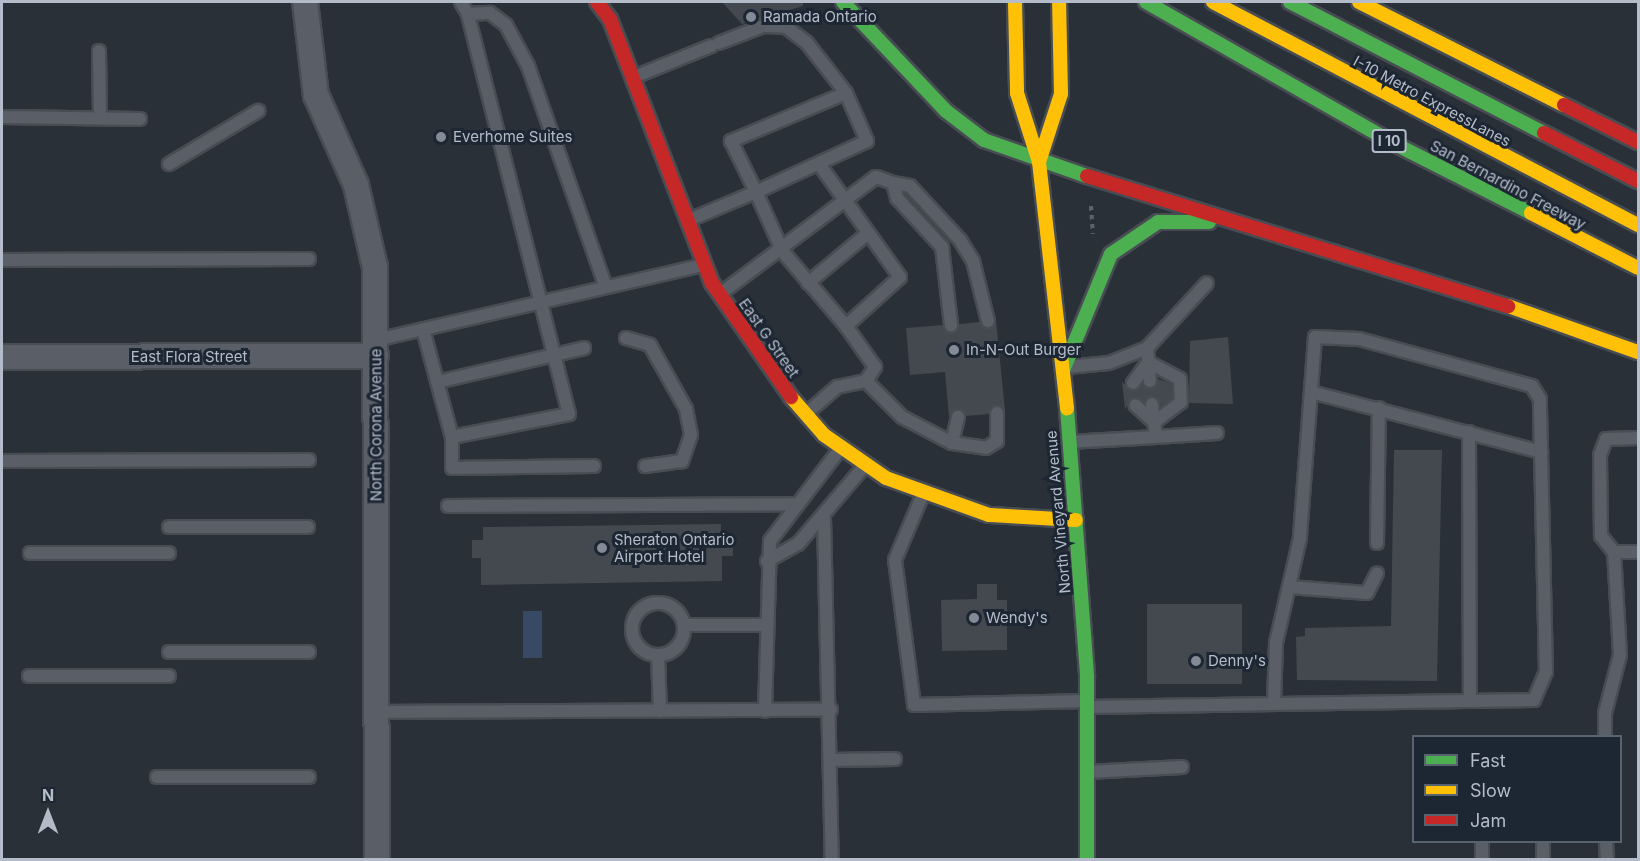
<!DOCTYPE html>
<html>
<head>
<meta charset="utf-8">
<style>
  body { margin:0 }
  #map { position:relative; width:1640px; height:861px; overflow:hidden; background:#2a3038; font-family:Inter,sans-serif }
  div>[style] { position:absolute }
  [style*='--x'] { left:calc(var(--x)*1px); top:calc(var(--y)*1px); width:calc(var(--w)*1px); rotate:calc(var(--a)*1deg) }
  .water>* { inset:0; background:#384963; transform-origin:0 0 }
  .building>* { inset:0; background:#444950; transform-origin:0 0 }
  .path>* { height:4px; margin-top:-2px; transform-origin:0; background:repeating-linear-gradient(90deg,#5d636a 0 4.5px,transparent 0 9px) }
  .roads { filter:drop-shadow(2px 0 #484c53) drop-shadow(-2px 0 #484c53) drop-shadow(0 2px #484c53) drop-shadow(0 -2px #484c53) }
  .lane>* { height:12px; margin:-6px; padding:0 6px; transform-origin:6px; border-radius:6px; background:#5a5e66 }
  .lane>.ring { margin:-6px; padding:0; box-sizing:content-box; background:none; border:12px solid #5a5e66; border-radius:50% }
  .street>* { height:24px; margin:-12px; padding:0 12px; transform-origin:12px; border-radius:12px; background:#5a5e66 }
  .fast>* { height:14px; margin:-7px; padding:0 7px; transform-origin:7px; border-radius:7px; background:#4caf50 }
  .slow>* { height:14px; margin:-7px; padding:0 7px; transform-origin:7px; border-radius:7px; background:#ffc107 }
  .jam>* { height:14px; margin:-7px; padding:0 7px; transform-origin:7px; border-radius:7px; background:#c62828 }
  .dots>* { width:16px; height:16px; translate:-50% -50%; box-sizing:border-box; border:3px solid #1d2633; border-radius:50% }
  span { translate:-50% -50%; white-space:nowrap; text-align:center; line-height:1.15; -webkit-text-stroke:6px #1d2633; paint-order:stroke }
  .shield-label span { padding:2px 4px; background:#1d2633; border:2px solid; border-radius:4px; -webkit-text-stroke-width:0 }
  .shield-label { font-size:14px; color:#b4bcc9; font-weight:700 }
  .poi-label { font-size:15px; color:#b4bcc9 }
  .left { translate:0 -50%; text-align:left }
  .street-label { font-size:15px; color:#b4bcc9 }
  .frame { position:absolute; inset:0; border:3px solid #b4bcc9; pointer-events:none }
  .legend { position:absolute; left:1412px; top:735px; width:210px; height:108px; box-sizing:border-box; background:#1d2633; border:2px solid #59626f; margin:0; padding:8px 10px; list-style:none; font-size:18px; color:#b4bcc9 }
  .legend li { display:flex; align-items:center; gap:12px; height:30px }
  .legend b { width:30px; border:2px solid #59626f }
  .north { position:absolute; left:18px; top:783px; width:60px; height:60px; -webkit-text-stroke:4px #1d2633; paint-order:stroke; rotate:0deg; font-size:16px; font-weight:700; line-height:24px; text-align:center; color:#b4bcc9 }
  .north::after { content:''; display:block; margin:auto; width:21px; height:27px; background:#b4bcc9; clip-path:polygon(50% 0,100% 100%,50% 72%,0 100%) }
</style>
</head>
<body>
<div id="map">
  <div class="water">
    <div style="left:523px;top:611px;width:19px;height:47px"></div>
  </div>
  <div class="building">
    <div style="clip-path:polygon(722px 2px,803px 2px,803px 6px,742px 24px)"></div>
    <div style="clip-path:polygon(996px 321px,1005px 410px,996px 405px,989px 414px,966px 416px,956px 409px,949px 417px,945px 372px,910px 375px,906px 328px,943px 325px,951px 333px,959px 324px,980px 322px,989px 329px)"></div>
    <div style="clip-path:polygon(1228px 337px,1233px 404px,1189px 403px,1190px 341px)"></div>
    <div style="clip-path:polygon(1158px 379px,1172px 384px,1173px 398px,1161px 406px,1155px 396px,1144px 402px,1133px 397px,1125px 409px,1122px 382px,1133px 391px,1142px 384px,1154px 388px)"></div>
    <div style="clip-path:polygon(1394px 450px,1442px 450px,1437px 681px,1297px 680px,1296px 637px,1305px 636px,1305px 628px,1391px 626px)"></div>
    <div style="clip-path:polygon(721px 524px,721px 534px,733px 534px,733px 556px,722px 556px,722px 581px,481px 585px,481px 558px,472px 558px,472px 540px,483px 540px,483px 527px)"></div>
    <div style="clip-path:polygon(977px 584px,997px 584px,997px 600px,1007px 600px,1007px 650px,942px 651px,941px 600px,977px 599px)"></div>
    <div style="left:1147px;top:604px;width:95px;height:80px"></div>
  </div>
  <div class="path">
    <div style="--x:1091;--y:206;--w:28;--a:86"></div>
  </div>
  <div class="roads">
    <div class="lane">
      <div style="--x:468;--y:14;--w:22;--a:-3"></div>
      <div style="--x:490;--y:13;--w:20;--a:37"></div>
      <div style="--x:506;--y:25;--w:47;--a:61.8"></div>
      <div style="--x:528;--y:66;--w:234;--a:70.6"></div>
      <div style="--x:719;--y:43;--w:47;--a:-21.1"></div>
      <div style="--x:763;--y:26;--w:23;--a:2"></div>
      <div style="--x:786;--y:27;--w:26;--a:37"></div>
      <div style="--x:807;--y:43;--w:63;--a:52"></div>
      <div style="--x:99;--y:51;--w:66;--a:89.1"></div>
      <div style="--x:634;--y:77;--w:83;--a:-21.9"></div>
      <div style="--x:2;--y:117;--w:138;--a:0.8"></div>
      <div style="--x:169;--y:164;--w:104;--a:-30.8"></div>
      <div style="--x:893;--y:183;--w:17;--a:10"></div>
      <div style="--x:910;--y:186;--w:74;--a:47.2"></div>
      <div style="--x:960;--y:240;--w:25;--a:58"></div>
      <div style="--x:973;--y:261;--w:62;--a:76"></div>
      <div style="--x:689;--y:220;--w:73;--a:-22.7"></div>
      <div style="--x:756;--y:192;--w:122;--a:-24.7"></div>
      <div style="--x:867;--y:141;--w:52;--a:-113.6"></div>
      <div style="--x:846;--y:93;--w:125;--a:157.3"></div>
      <div style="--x:731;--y:141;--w:57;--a:63.9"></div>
      <div style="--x:756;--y:192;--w:66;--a:65.8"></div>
      <div style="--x:783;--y:252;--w:97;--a:49.6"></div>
      <div style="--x:846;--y:326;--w:73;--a:-42.2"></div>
      <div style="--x:900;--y:277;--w:139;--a:-125.6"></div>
      <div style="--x:2;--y:260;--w:307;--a:-0.2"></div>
      <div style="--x:808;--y:283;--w:78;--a:-39.8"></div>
      <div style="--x:720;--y:294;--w:195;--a:-36.9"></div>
      <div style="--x:876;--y:177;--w:18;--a:19"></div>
      <div style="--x:893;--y:183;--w:16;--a:75"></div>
      <div style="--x:897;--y:198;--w:67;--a:47.4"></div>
      <div style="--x:942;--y:247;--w:79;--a:83.4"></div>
      <div style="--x:423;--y:329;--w:112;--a:75"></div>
      <div style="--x:452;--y:437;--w:31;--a:90"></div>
      <div style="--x:452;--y:468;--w:142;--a:-0.8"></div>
      <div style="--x:626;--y:338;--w:25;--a:16"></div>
      <div style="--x:650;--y:345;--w:73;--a:60.6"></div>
      <div style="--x:686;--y:409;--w:26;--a:79"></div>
      <div style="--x:691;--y:435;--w:28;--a:109"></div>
      <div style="--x:682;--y:461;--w:37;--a:172"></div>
      <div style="--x:376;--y:340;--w:336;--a:-12.9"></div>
      <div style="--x:1147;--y:348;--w:88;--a:-47.3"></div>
      <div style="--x:1067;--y:367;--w:42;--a:-5.4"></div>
      <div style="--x:1109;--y:363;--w:41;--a:-21.5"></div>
      <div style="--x:1147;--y:348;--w:33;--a:85"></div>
      <div style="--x:866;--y:381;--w:51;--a:45"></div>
      <div style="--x:902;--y:417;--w:56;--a:27.5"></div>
      <div style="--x:952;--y:443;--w:27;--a:-77"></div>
      <div style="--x:437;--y:382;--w:151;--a:-13"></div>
      <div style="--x:1133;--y:383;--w:26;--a:-54"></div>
      <div style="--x:1148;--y:362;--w:36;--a:28"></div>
      <div style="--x:1180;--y:379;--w:23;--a:88"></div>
      <div style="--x:1181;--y:402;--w:34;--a:143"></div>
      <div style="--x:1154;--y:422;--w:25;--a:-138"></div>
      <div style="--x:1311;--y:392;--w:238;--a:14.6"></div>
      <div style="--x:807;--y:413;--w:40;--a:-41"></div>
      <div style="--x:837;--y:387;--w:30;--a:-12"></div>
      <div style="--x:866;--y:381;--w:17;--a:-57"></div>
      <div style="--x:875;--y:367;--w:50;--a:-125.3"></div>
      <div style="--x:1469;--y:432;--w:269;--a:89.8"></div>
      <div style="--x:452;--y:437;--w:119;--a:-11.1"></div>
      <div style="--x:569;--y:414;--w:413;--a:-104.2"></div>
      <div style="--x:468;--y:14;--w:14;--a:-120"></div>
      <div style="--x:1156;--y:437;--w:61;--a:-3.8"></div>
      <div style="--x:1069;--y:442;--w:87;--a:-3.3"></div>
      <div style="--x:1156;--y:437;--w:33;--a:-97"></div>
      <div style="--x:952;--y:443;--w:34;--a:8"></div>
      <div style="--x:986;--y:448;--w:13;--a:-32"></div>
      <div style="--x:997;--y:441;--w:28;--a:-90"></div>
      <div style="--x:2;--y:461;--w:307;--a:-0.2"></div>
      <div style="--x:923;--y:494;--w:72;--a:113"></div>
      <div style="--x:895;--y:560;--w:146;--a:82.5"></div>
      <div style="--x:914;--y:705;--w:172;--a:-1.3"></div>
      <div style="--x:448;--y:506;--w:347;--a:-0.3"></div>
      <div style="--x:824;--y:518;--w:342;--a:88.7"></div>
      <div style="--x:169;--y:527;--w:139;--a:0"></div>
      <div style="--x:1377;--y:543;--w:135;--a:-89.2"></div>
      <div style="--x:1614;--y:552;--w:24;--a:0"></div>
      <div style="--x:30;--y:553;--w:139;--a:0"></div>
      <div style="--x:767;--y:561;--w:35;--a:-29"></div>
      <div style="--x:798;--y:544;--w:105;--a:-49.6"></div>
      <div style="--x:1289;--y:587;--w:78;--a:4.4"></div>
      <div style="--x:1367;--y:593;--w:22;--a:-63"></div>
      <div class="ring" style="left:632px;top:603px;width:40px;height:40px"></div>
      <div style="--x:684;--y:625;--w:82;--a:0"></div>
      <div style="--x:169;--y:652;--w:140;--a:0"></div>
      <div style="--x:658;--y:655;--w:56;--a:88"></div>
      <div style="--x:29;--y:676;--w:140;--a:0"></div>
      <div style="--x:1088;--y:707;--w:446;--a:-0.9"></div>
      <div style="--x:1534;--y:700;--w:30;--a:-67"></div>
      <div style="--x:1546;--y:672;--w:273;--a:-91.3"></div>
      <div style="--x:1540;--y:399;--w:15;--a:-122"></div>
      <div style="--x:1532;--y:386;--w:179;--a:-164.8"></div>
      <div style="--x:1359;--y:339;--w:44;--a:-177.4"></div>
      <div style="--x:1315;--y:337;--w:202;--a:94.3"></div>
      <div style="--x:1300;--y:538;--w:108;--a:102.9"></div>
      <div style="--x:1276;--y:643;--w:61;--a:91.9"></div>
      <div style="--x:765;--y:711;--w:170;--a:-88.3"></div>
      <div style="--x:770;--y:541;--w:116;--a:-52.7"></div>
      <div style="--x:377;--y:712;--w:454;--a:-0.3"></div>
      <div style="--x:1605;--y:736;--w:23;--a:-90"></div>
      <div style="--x:1605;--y:713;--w:60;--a:-75.5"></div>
      <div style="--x:1620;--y:655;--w:103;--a:-93.3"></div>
      <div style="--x:1614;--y:552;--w:21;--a:-129"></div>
      <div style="--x:1601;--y:536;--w:81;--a:-90.7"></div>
      <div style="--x:1600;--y:455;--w:17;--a:-69"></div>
      <div style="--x:1606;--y:439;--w:32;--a:-2"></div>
      <div style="--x:831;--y:760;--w:64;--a:-0.9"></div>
      <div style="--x:1087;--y:772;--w:95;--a:-3"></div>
      <div style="--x:157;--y:777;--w:152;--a:0"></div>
      <div style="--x:1482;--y:842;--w:18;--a:90"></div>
      <div style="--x:1543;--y:842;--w:18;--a:90"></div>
      <div style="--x:1606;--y:842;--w:18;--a:87"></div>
    </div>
    <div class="street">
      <div style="--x:305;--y:2;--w:94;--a:83.3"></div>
      <div style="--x:316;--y:95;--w:98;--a:66"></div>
      <div style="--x:356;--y:185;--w:84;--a:77"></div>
      <div style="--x:375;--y:267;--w:593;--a:89.81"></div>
      <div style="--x:2;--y:357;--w:374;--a:-0.2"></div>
    </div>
    <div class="fast">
      <div style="--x:843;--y:2;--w:150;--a:46.6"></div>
      <div style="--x:946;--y:111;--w:48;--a:37.3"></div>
      <div style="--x:984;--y:140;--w:109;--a:19.3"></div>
      <div style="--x:1146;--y:2;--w:282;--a:29.7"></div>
      <div style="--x:1391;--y:142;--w:157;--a:26.9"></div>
      <div style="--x:1290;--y:2;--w:286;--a:27.3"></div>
      <div style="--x:1064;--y:368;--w:123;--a:-67.6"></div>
      <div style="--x:1111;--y:254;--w:57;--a:-34.2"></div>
      <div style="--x:1158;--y:222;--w:51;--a:0"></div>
      <div style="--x:1067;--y:408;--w:270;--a:85.7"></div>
      <div style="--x:1087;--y:677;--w:183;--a:90"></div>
    </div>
    <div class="slow">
      <div style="--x:1015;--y:2;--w:91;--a:88.7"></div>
      <div style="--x:1017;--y:93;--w:72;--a:72.3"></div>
      <div style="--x:1039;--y:162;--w:248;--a:83.5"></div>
      <div style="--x:1213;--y:2;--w:480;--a:27.7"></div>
      <div style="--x:1359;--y:2;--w:229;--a:26.7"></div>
      <div style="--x:1039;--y:162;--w:71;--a:-72.1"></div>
      <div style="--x:1061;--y:94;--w:92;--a:-91.2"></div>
      <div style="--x:1531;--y:213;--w:120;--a:27.2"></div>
      <div style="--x:1508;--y:306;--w:138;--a:19.5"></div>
      <div style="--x:791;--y:397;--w:50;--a:49"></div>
      <div style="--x:824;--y:435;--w:75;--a:34.7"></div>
      <div style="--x:886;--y:478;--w:109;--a:19.8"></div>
      <div style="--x:989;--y:515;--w:87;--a:3.3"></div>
    </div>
    <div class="jam">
      <div style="--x:597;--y:2;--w:21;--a:53"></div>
      <div style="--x:610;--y:19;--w:283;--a:68.9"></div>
      <div style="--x:712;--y:283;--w:139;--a:55.3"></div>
      <div style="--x:1564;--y:105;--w:83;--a:26.6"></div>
      <div style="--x:1544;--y:133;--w:106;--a:27.1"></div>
      <div style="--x:1087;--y:176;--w:441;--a:17.2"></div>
    </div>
  </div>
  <div class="dots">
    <div style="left:751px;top:17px;background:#848b96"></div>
    <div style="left:441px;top:137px;background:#848b96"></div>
    <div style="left:954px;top:350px;background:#848b96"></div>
    <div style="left:602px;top:548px;background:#848b96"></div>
    <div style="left:974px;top:618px;background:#848b96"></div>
    <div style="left:1196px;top:661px;background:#848b96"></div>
  </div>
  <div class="shield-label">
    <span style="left:1389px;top:141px">I 10</span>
  </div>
  <div class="poi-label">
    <span class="left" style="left:763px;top:17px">Ramada Ontario</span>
    <span class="left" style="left:453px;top:137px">Everhome Suites</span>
    <span class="left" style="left:966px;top:350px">In-N-Out Burger</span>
    <span class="left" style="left:614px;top:548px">Sheraton Ontario<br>Airport Hotel</span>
    <span class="left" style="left:986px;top:618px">Wendy's</span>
    <span class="left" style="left:1208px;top:661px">Denny's</span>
  </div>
  <div class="street-label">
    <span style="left:1432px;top:101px;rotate:28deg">I-10 Metro ExpressLanes</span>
    <span style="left:1508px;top:185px;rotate:28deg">San Bernardino Freeway</span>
    <span style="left:769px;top:338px;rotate:55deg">East G Street</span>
    <span style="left:189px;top:357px">East Flora Street</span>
    <span style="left:376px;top:425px;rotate:-90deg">North Corona Avenue</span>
    <span style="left:1058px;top:512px;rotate:-95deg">North Vineyard Avenue</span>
  </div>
  <div class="frame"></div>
  <ul class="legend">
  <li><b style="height:8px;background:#4caf50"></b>Fast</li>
  <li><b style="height:8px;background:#ffc107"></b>Slow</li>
  <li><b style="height:8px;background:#c62828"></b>Jam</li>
  </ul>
  <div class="north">N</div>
</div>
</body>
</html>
